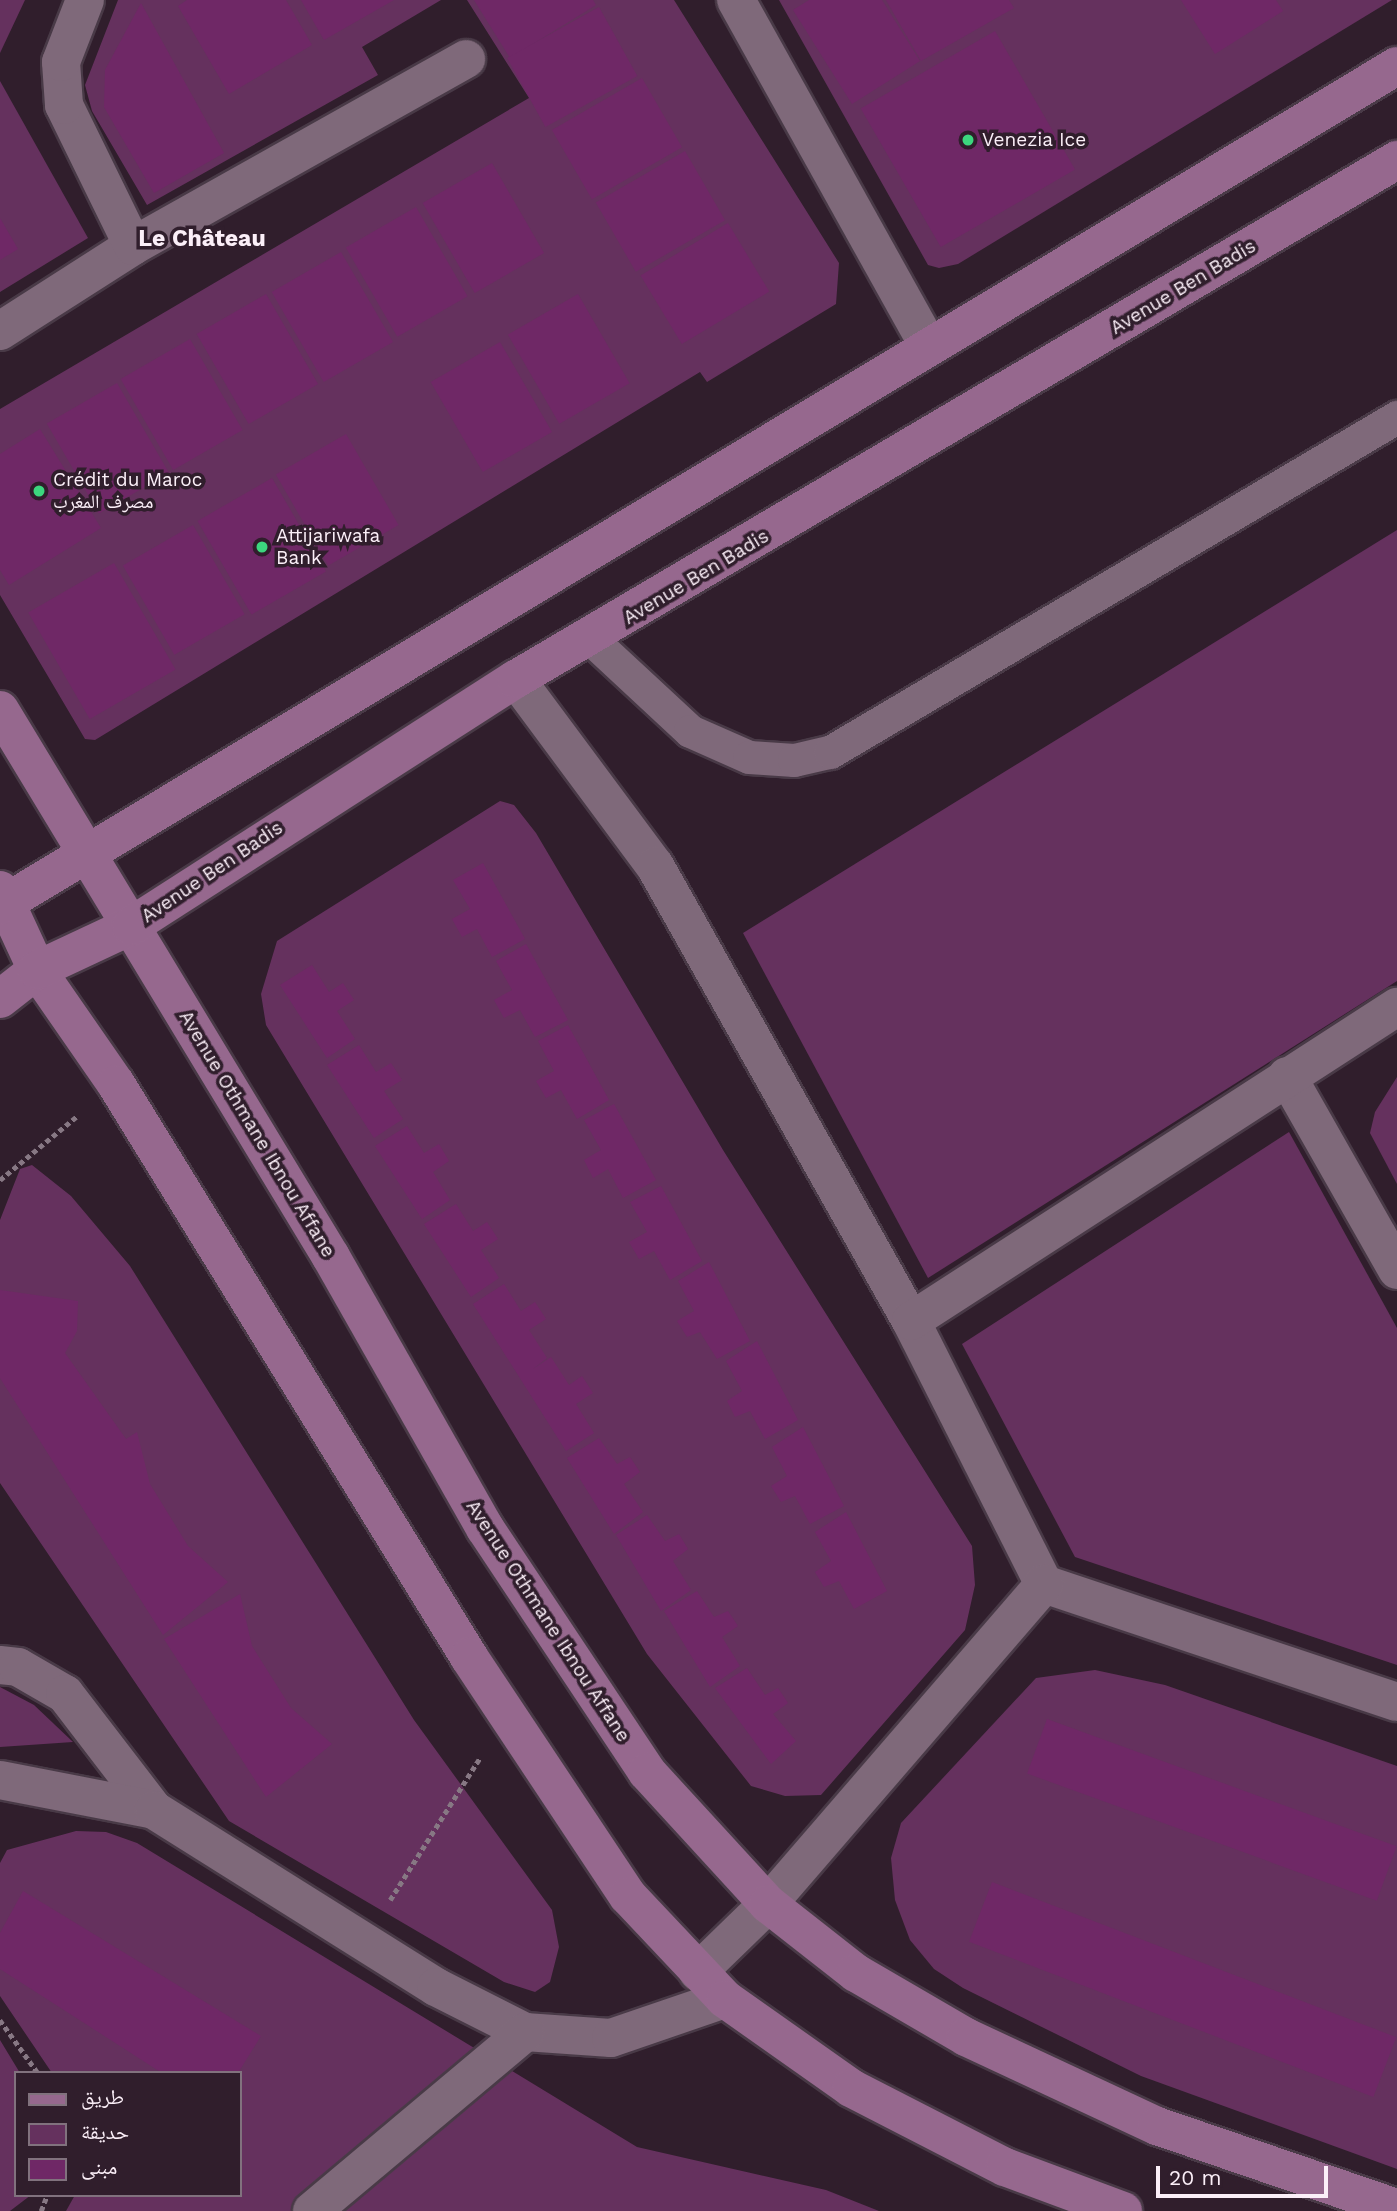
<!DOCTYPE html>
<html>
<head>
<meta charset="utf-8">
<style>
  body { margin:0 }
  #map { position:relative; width:1397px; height:2211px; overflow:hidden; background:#301e2c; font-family:"Work Sans","Noto Naskh Arabic",sans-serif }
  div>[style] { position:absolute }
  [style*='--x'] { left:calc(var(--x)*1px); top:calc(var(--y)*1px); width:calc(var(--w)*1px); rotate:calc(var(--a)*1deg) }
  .green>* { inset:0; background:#65315e }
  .building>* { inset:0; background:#6f2866; transform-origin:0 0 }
  .path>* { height:4.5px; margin-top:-2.25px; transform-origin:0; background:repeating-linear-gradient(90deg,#877884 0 5px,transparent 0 8.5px) }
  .roads { filter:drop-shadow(2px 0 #493a47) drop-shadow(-2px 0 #493a47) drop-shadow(0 2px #493a47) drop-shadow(0 -2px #493a47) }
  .service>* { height:33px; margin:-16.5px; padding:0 16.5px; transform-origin:16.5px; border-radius:16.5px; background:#7f697a }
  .minor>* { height:38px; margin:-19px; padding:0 19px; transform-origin:19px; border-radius:19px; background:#7f697a }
  .secondary>* { height:38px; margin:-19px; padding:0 19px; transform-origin:19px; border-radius:19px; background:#96688e }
  .dots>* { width:19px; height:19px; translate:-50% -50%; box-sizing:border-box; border:4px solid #301e2c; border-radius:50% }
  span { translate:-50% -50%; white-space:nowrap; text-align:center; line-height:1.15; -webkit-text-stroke:7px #301e2c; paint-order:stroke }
  .poi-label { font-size:19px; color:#fbeff8 }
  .left { translate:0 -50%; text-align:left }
  .street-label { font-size:19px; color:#fbeff8 }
  .quarter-label { font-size:23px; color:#fbeff8; font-weight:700 }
  .legend { position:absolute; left:14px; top:2071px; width:228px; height:126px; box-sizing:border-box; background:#301e2c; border:2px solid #81727e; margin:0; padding:9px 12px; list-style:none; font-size:21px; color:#fbeff8 }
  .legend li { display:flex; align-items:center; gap:14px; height:35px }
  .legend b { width:35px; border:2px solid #81727e }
  .scale { position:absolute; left:1156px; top:2166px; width:172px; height:32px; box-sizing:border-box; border:4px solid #fbeff8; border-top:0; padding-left:9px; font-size:21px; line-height:24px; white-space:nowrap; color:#fbeff8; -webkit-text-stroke:5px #301e2c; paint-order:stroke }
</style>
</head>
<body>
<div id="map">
  <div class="green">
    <div style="clip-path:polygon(0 0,25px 0,0 53px)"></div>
    <div style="clip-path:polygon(118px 0,441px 0,362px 47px,378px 75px,147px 205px,92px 111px,85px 85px)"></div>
    <div style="clip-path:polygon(467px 0,674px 0,839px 263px,836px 304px,707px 382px,700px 372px,95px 740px,85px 739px,0 595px,0 409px,529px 98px)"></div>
    <div style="clip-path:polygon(779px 0,1392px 0,958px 264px,939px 268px,928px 265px)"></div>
    <div style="clip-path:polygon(0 81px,88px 238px,0 292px)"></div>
    <div style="clip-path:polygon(1397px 530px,1397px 981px,928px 1278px,743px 933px)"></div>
    <div style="clip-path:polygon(500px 801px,514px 805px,536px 833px,723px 1150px,972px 1546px,975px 1585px,965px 1630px,821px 1795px,785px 1796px,751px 1786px,647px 1654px,266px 1025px,261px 994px,277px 941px)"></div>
    <div style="clip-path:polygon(1397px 1077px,1397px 1184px,1370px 1133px,1375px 1112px)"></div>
    <div style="clip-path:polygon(1289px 1132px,1397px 1328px,1397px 1665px,1075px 1557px,962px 1344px)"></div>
    <div style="clip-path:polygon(32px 1165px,71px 1196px,130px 1266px,414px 1720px,552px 1910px,559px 1947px,550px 1982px,535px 1992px,504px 1982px,229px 1821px,0 1483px,0 1220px,20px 1169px)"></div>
    <div style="clip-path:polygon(1095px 1670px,1165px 1685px,1397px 1766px,1397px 2169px,1141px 2076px,963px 1988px,934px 1969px,910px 1940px,895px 1900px,891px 1858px,901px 1823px,1036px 1678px)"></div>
    <div style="clip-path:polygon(0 1687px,34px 1705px,73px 1742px,0 1747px)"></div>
    <div style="clip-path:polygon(76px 1831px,106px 1832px,137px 1843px,637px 2147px,826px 2190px,879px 2211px,66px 2211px,75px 2195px,240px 2195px,240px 2073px,52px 2073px,0 1996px,0 1863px,7px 1850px)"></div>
    <div style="clip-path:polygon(0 2040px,20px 2073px,16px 2195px,31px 2195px,10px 2211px,0 2211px)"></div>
  </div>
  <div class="building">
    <div style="clip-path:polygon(187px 0,286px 0,312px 45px,229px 94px,178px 6px)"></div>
    <div style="clip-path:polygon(301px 0,394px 0,324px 40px)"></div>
    <div style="clip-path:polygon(474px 0,593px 0,596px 5px,510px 58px)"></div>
    <div style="clip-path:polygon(809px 0,882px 0,920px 61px,852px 104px,793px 10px)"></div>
    <div style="clip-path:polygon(886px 0,1009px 0,1014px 8px,921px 61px)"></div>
    <div style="clip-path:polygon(1181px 0,1276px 0,1283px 11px,1215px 54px)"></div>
    <div style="clip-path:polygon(141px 3px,224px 153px,154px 193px,104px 107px,105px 70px)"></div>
    <div style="left:599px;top:7px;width:79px;height:105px;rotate:61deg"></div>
    <div style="left:995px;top:31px;width:160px;height:155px;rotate:60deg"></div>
    <div style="left:642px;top:78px;width:80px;height:104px;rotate:60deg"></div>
    <div style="left:685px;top:151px;width:80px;height:103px;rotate:60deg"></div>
    <div style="left:492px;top:163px;width:104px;height:80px;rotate:60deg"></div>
    <div style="left:416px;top:207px;width:103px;height:81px;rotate:60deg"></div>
    <div style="clip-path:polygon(0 218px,18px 249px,0 260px)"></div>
    <div style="left:728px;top:223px;width:80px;height:102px;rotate:59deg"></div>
    <div style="left:341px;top:252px;width:104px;height:80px;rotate:60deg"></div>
    <div style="left:266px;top:294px;width:104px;height:80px;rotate:60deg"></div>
    <div style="left:578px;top:294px;width:103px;height:81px;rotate:60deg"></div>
    <div style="left:190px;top:339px;width:105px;height:80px;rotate:60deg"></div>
    <div style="left:500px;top:342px;width:104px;height:80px;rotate:60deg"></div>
    <div style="left:117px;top:383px;width:104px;height:81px;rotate:60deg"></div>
    <div style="clip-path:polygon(40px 429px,101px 528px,9px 585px,0 570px,0 454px)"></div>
    <div style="left:346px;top:434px;width:105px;height:81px;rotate:60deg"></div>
    <div style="left:272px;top:478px;width:108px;height:86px;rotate:60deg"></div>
    <div style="left:193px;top:525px;width:103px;height:81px;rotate:60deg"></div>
    <div style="left:114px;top:563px;width:123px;height:99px;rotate:60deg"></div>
    <div style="clip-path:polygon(483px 863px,525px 939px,492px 957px,477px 929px,462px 937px,452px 919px,470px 909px,453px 880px)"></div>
    <div style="clip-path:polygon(526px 944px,568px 1020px,535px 1037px,520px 1010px,504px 1018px,494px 1000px,512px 990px,496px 961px)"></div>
    <div style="clip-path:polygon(312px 965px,329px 992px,343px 983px,354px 1000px,337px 1011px,355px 1039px,327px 1058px,280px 985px)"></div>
    <div style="clip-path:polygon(568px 1025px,609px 1100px,577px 1119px,561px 1090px,546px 1098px,536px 1081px,554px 1071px,538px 1041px)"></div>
    <div style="clip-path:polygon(359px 1045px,376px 1072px,391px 1063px,402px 1080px,384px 1091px,403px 1119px,374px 1138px,327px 1065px)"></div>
    <div style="clip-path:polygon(614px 1104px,656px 1180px,623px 1198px,608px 1169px,593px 1178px,584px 1160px,601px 1150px,584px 1120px)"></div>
    <div style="clip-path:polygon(407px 1126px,424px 1153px,439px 1144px,449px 1161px,433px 1172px,450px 1200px,422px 1219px,375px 1146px)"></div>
    <div style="clip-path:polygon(661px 1186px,702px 1261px,670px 1280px,654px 1251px,639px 1259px,629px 1242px,647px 1232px,630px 1202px)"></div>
    <div style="clip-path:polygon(456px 1204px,473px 1231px,487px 1222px,498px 1239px,481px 1250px,499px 1278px,471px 1297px,424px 1224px)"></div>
    <div style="clip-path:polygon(709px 1262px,750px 1341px,717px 1359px,700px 1332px,687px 1337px,677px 1321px,694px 1311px,678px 1281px)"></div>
    <div style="clip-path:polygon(504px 1284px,521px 1311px,535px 1302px,546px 1319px,529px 1330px,547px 1358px,533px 1369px,551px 1357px,569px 1385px,582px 1376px,593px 1393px,576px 1404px,594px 1433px,566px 1451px,473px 1304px)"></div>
    <div style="clip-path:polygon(0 1290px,78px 1301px,77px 1331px,65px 1353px,126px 1439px,137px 1432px,150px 1484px,188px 1546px,228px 1582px,163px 1635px,0 1378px)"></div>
    <div style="clip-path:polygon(757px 1341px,798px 1420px,765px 1439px,750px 1411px,735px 1417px,727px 1401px,742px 1391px,726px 1361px)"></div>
    <div style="clip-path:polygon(803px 1427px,844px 1506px,810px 1524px,795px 1496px,781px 1502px,771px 1486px,787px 1476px,772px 1447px)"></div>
    <div style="clip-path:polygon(599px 1438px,617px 1464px,630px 1457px,640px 1472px,624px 1484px,643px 1512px,614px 1534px,567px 1458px)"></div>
    <div style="clip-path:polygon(846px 1512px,887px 1591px,854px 1609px,839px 1581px,824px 1587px,815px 1572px,831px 1561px,815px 1532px)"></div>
    <div style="clip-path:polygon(647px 1515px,665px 1541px,679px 1534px,688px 1549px,673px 1561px,691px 1590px,661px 1611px,616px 1535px)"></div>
    <div style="clip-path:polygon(697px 1591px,714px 1617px,728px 1611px,738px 1626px,722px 1637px,740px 1666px,710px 1687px,664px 1611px)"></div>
    <div style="clip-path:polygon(240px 1594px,252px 1646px,291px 1708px,332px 1744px,266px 1797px,164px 1639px)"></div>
    <div style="clip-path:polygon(747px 1668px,765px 1695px,778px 1688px,788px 1703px,773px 1714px,796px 1741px,771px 1764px,715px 1688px)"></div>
    <div style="left:1047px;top:1719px;width:372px;height:58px;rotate:20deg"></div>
    <div style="left:992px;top:1882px;width:433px;height:64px;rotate:21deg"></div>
    <div style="clip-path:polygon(23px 1891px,261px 2036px,238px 2073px,162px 2073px,0 1969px,0 1933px)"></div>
  </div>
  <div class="path">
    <div style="--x:0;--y:1180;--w:100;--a:-39.7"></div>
    <div style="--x:390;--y:1900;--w:167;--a:-57.7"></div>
    <div style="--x:0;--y:2020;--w:65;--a:54.4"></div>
    <div style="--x:41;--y:2211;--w:17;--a:-69"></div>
  </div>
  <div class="roads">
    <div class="service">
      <div style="--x:591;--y:639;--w:135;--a:42.9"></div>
      <div style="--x:690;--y:731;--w:64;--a:23.8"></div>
      <div style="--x:749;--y:757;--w:45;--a:3.8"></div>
      <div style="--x:794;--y:760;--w:37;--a:-13"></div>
      <div style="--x:830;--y:752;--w:659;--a:-30.58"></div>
    </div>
    <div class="minor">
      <div style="--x:736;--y:0;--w:397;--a:60.9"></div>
      <div style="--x:133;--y:246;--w:382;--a:-29.3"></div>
      <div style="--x:0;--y:331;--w:158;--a:-32.6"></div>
      <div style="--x:133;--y:246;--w:157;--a:-116.1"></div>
      <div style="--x:64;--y:105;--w:43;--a:-94"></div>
      <div style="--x:61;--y:62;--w:66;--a:-68.8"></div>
      <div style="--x:516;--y:679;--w:233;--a:53.4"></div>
      <div style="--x:655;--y:866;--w:522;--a:60.64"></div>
      <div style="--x:911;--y:1321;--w:295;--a:63.2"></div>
      <div style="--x:1044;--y:1584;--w:372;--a:18.5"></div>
      <div style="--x:1287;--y:1076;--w:223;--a:60.4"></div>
      <div style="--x:911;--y:1321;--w:579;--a:-32.87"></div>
      <div style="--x:0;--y:1665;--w:18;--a:6"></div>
      <div style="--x:18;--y:1667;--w:54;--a:29.9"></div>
      <div style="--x:65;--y:1694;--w:146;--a:52.5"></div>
      <div style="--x:0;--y:1780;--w:157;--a:11"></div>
      <div style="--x:154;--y:1810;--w:333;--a:32.1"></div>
      <div style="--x:436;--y:1987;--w:100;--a:26.8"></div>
      <div style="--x:525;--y:2032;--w:86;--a:4"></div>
      <div style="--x:611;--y:2038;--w:120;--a:-18.9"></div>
      <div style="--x:698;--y:1972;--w:98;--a:-44.2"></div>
      <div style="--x:768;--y:1904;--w:423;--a:-49.2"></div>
      <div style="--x:312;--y:2211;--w:278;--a:-40"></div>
    </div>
    <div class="secondary">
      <div style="--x:0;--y:710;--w:639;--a:58.82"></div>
      <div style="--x:331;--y:1257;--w:312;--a:60.4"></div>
      <div style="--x:485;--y:1528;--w:293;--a:56.4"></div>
      <div style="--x:647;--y:1772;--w:179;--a:47.5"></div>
      <div style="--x:768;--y:1904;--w:112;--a:38.1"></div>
      <div style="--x:856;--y:1973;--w:127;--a:30.2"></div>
      <div style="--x:966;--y:2037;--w:211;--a:25"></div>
      <div style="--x:1157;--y:2126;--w:254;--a:18.9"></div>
      <div style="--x:0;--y:890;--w:88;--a:65.2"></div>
      <div style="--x:37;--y:970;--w:139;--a:55.3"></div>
      <div style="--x:116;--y:1084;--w:673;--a:58.36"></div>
      <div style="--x:469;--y:1657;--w:287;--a:56.4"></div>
      <div style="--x:628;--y:1896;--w:141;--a:46.7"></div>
      <div style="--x:725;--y:1999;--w:154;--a:35.2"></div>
      <div style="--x:851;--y:2088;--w:173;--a:27.2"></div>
      <div style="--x:1005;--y:2167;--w:126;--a:20.4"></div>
      <div style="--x:0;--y:906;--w:1630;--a:-31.02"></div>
      <div style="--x:0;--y:999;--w:47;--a:-38.1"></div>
      <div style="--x:37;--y:970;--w:104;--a:-25.1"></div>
      <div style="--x:131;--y:926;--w:457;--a:-32.7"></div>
      <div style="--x:516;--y:679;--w:1023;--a:-30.5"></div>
    </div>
  </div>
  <div class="dots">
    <div style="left:968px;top:140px;background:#3cd77e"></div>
    <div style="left:39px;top:491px;background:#3cd77e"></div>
    <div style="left:262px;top:547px;background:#3cd77e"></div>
  </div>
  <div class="poi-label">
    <span class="left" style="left:982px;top:140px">Venezia Ice</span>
    <span class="left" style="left:53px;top:491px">Crédit du Maroc<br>مصرف المغرب</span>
    <span class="left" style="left:276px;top:547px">Attijariwafa<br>Bank</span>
  </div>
  <div class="street-label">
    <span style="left:1183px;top:287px;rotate:-31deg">Avenue Ben Badis</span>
    <span style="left:696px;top:577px;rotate:-31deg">Avenue Ben Badis</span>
    <span style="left:212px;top:872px;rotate:-34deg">Avenue Ben Badis</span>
    <span style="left:257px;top:1134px;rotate:59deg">Avenue Othmane Ibnou Affane</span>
    <span style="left:548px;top:1621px;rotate:57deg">Avenue Othmane Ibnou Affane</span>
  </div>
  <div class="quarter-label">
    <span style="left:202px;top:239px">Le Château</span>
  </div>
  <ul class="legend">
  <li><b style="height:9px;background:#96688e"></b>طريق</li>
  <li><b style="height:19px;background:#65315e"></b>حديقة</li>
  <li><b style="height:19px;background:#6f2866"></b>مبنى</li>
  </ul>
  <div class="scale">20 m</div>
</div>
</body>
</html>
